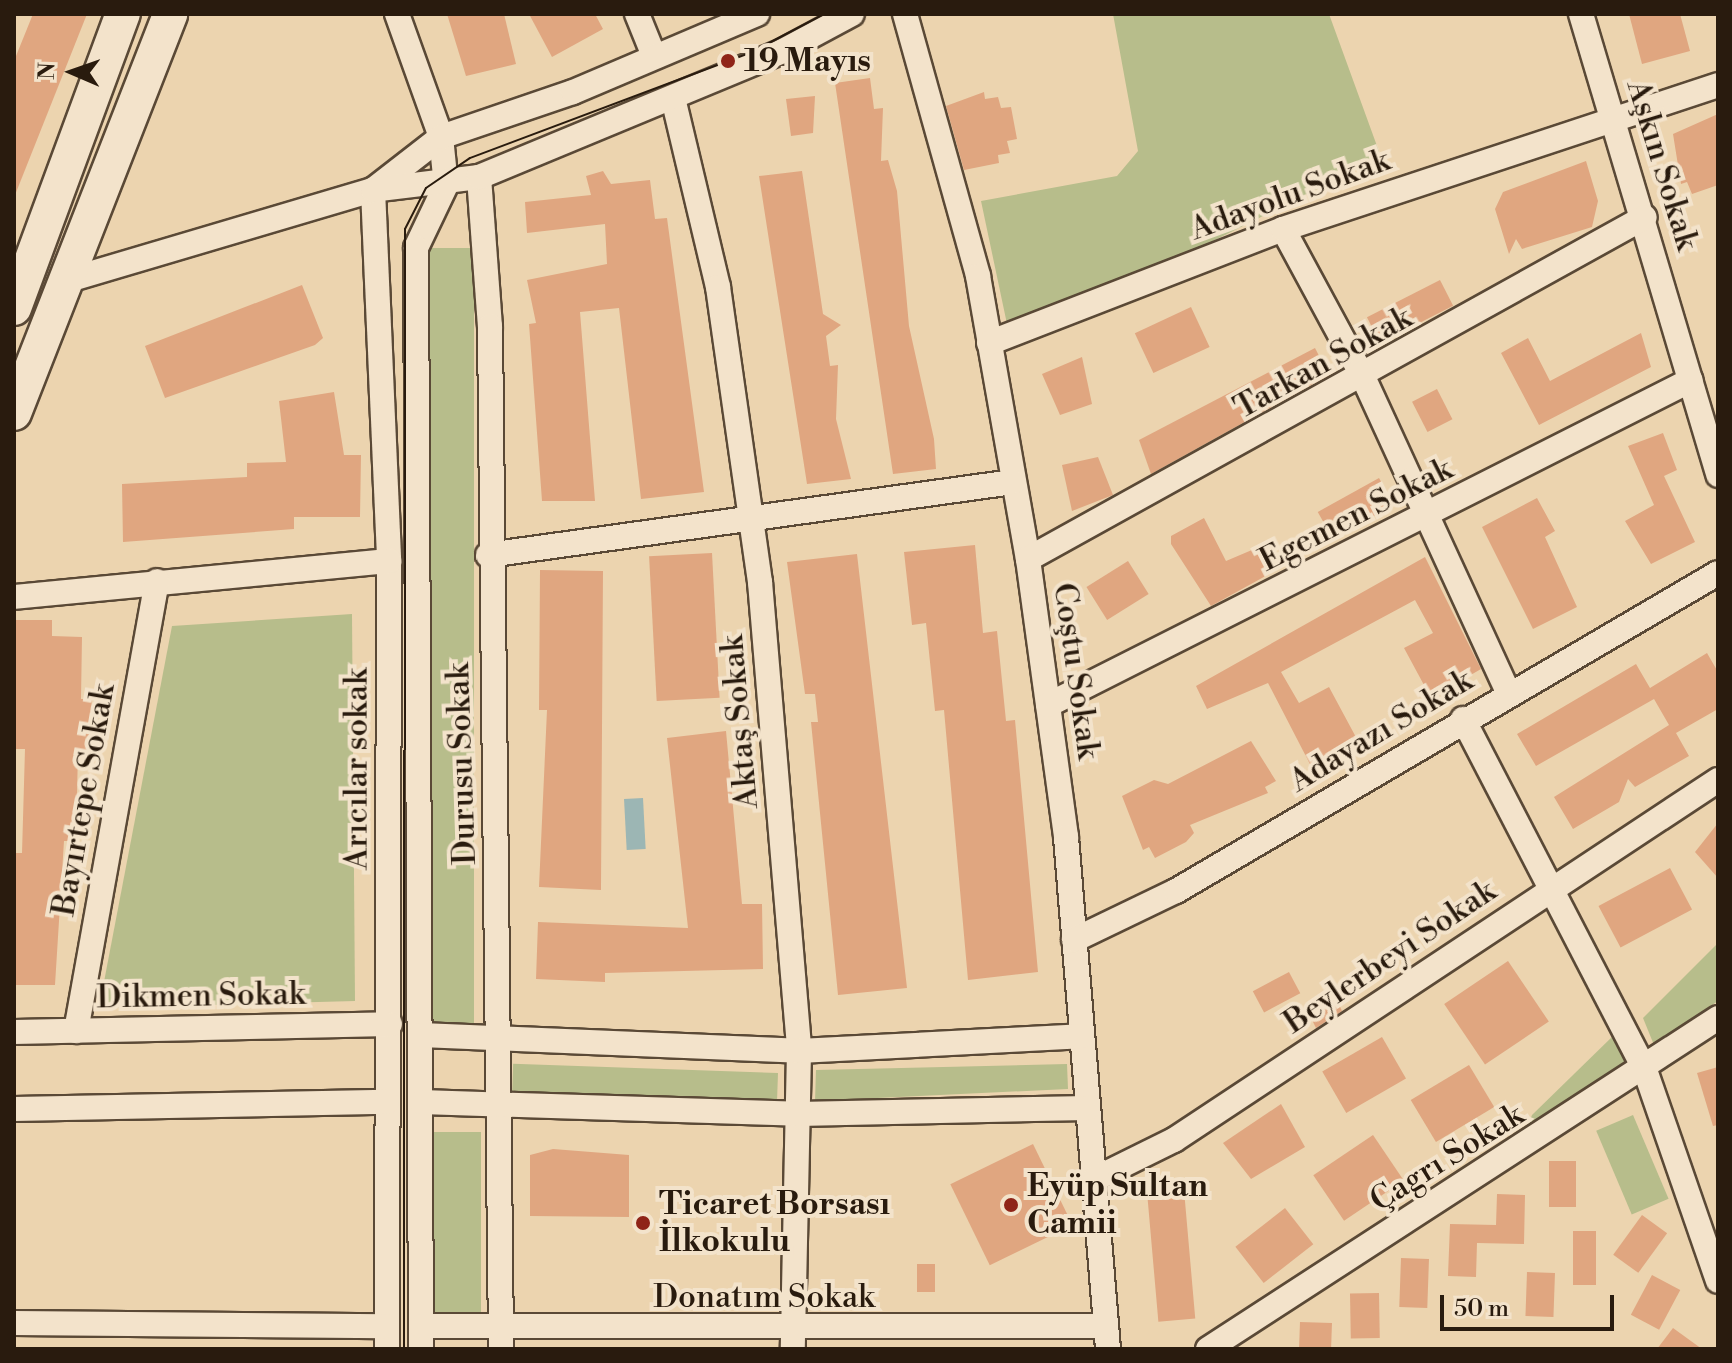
<!DOCTYPE html>
<html>
<head>
<meta charset="utf-8">
<style>
  body { margin:0 }
  #map { position:relative; width:1732px; height:1363px; overflow:hidden; background:#ecd4af; font-family:"Libre Bodoni",serif }
  div>[style] { position:absolute }
  [style*='--x'] { left:calc(var(--x)*1px); top:calc(var(--y)*1px); width:calc(var(--w)*1px); rotate:calc(var(--a)*1deg) }
  .green>* { inset:0; background:#b7bd8b; transform-origin:0 0 }
  .water>* { inset:0; background:#9cb6b4; transform-origin:0 0 }
  .building>* { inset:0; background:#e0a680; transform-origin:0 0 }
  .roads { filter:drop-shadow(2px 0 #5a4936) drop-shadow(-2px 0 #5a4936) drop-shadow(0 2px #5a4936) drop-shadow(0 -2px #5a4936) }
  .street>* { height:24px; margin:-12px; padding:0 12px; transform-origin:12px; border-radius:12px; background:#f3e3cb }
  .secondary>* { height:34px; margin:-17px; padding:0 17px; transform-origin:17px; border-radius:17px; background:#f3e3cb }
  .tram>* { height:2px; margin:-1px; padding:0 1px; transform-origin:1px; border-radius:1px; background:#291b0e }
  .dots>* { width:22px; height:22px; translate:-50% -50%; box-sizing:border-box; border:4px solid #f3e3cb; border-radius:50% }
  span { translate:-50% -50%; white-space:nowrap; text-align:center; line-height:1.15; -webkit-text-stroke:8px #f3e3cb; paint-order:stroke }
  .poi-label { font-size:32px; color:#291b0e; font-weight:700 }
  .left { translate:0 -50%; text-align:left }
  .street-label { font-size:32px; color:#291b0e }
  .frame { position:absolute; inset:0; border:16px solid #291b0e; pointer-events:none }
  .north { position:absolute; left:32px; top:32px; width:80px; height:80px; -webkit-text-stroke:6px #f3e3cb; paint-order:stroke; rotate:272deg; font-size:22px; font-weight:700; line-height:32px; text-align:center; color:#291b0e }
  .north::after { content:''; display:block; margin:auto; width:28px; height:36px; background:#291b0e; clip-path:polygon(50% 0,100% 100%,50% 72%,0 100%) }
  .scale { position:absolute; left:1440px; top:1295px; width:174px; height:36px; box-sizing:border-box; border:4px solid #291b0e; border-top:0; padding-left:10px; font-size:24px; line-height:28px; white-space:nowrap; color:#291b0e; -webkit-text-stroke:6px #f3e3cb; paint-order:stroke }
</style>
</head>
<body>
<div id="map">
  <div class="green">
    <div style="clip-path:polygon(1113px 14px,1329px 14px,1381px 157px,1201px 247px,1007px 324px,981px 201px,1117px 176px,1138px 151px)"></div>
    <div style="left:474px;top:248px;width:781px;height:44px;rotate:90deg"></div>
    <div style="clip-path:polygon(352px 614px,355px 1001px,99px 1008px,172px 626px)"></div>
    <div style="clip-path:polygon(1718px 943px,1718px 1001px,1654px 1045px,1643px 1018px)"></div>
    <div style="clip-path:polygon(1614px 1035px,1630px 1058px,1622px 1070px,1525px 1134px,1532px 1115px)"></div>
    <div style="clip-path:polygon(1067px 1064px,1068px 1089px,815px 1101px,816px 1070px)"></div>
    <div style="left:778px;top:1073px;width:29px;height:265px;rotate:92deg"></div>
    <div style="left:1633px;top:1115px;width:91px;height:40px;rotate:67deg"></div>
    <div style="left:481px;top:1132px;width:189px;height:56px;rotate:90deg"></div>
  </div>
  <div class="water">
    <div style="left:643px;top:798px;width:51px;height:19px;rotate:87deg"></div>
  </div>
  <div class="building">
    <div style="clip-path:polygon(33px 14px,87px 14px,15px 195px,14px 61px)"></div>
    <div style="clip-path:polygon(447px 14px,504px 14px,516px 64px,466px 76px)"></div>
    <div style="clip-path:polygon(529px 14px,595px 14px,603px 29px,552px 57px)"></div>
    <div style="clip-path:polygon(1629px 14px,1680px 14px,1690px 51px,1642px 64px)"></div>
    <div style="clip-path:polygon(870px 78px,874px 109px,883px 108px,881px 161px,888px 160px,897px 191px,909px 326px,934px 439px,936px 469px,893px 474px,835px 83px)"></div>
    <div style="clip-path:polygon(984px 92px,985px 99px,998px 97px,1001px 108px,1011px 107px,1017px 139px,1007px 141px,1010px 153px,998px 155px,999px 163px,964px 170px,946px 106px)"></div>
    <div style="clip-path:polygon(815px 96px,813px 133px,791px 136px,786px 99px)"></div>
    <div style="clip-path:polygon(1718px 114px,1718px 185px,1692px 194px,1687px 182px,1681px 184px,1673px 134px)"></div>
    <div style="clip-path:polygon(1586px 161px,1598px 201px,1592px 227px,1522px 249px,1516px 239px,1509px 254px,1495px 209px,1503px 192px)"></div>
    <div style="clip-path:polygon(603px 171px,611px 184px,650px 180px,655px 219px,667px 218px,704px 492px,641px 499px,619px 308px,580px 312px,595px 501px,542px 501px,529px 324px,536px 323px,527px 280px,607px 264px,605px 224px,527px 233px,525px 202px,591px 195px,586px 176px)"></div>
    <div style="clip-path:polygon(802px 171px,823px 314px,841px 325px,826px 336px,830px 366px,838px 365px,836px 419px,851px 479px,807px 484px,759px 176px)"></div>
    <div style="left:1440px;top:280px;width:29px;height:82px;rotate:63deg"></div>
    <div style="clip-path:polygon(302px 285px,323px 338px,315px 345px,165px 398px,145px 346px)"></div>
    <div style="left:1191px;top:307px;width:44px;height:62px;rotate:65deg"></div>
    <div style="clip-path:polygon(1641px 333px,1651px 367px,1539px 425px,1501px 353px,1528px 338px,1550px 381px)"></div>
    <div style="clip-path:polygon(1315px 348px,1329px 375px,1151px 474px,1139px 440px)"></div>
    <div style="clip-path:polygon(1082px 357px,1092px 404px,1060px 415px,1042px 374px)"></div>
    <div style="left:1437px;top:389px;width:34px;height:28px;rotate:63deg"></div>
    <div style="clip-path:polygon(334px 392px,344px 455px,361px 455px,360px 517px,294px 517px,294px 529px,123px 542px,122px 484px,247px 477px,247px 463px,286px 462px,279px 401px)"></div>
    <div style="clip-path:polygon(1663px 433px,1677px 470px,1664px 476px,1695px 542px,1651px 564px,1625px 521px,1654px 505px,1628px 446px)"></div>
    <div style="clip-path:polygon(1098px 457px,1113px 495px,1072px 511px,1062px 465px)"></div>
    <div style="left:1379px;top:478px;width:31px;height:70px;rotate:61deg"></div>
    <div style="clip-path:polygon(1537px 498px,1555px 531px,1545px 537px,1577px 607px,1533px 629px,1482px 527px)"></div>
    <div style="clip-path:polygon(1204px 518px,1226px 561px,1266px 544px,1280px 568px,1211px 606px,1171px 544px,1171px 536px)"></div>
    <div style="clip-path:polygon(975px 545px,983px 633px,997px 631px,1006px 721px,1015px 720px,1038px 972px,968px 980px,944px 710px,935px 711px,926px 623px,912px 625px,904px 552px)"></div>
    <div style="left:712px;top:553px;width:145px;height:63px;rotate:87deg"></div>
    <div style="clip-path:polygon(857px 554px,907px 988px,838px 995px,811px 722px,818px 722px,815px 694px,805px 694px,787px 562px)"></div>
    <div style="clip-path:polygon(1425px 557px,1481px 669px,1431px 698px,1404px 648px,1433px 633px,1415px 600px,1281px 672px,1299px 703px,1329px 687px,1358px 741px,1312px 768px,1268px 683px,1207px 709px,1196px 686px)"></div>
    <div style="left:1128px;top:561px;width:39px;height:49px;rotate:58deg"></div>
    <div style="clip-path:polygon(540px 570px,603px 571px,601px 890px,539px 887px,547px 710px,539px 710px)"></div>
    <div style="clip-path:polygon(14px 620px,52px 620px,52px 636px,82px 637px,81px 699px,92px 699px,90px 750px,78px 750px,76px 841px,64px 841px,55px 985px,14px 985px,14px 853px,22px 853px,25px 749px,14px 749px)"></div>
    <div style="clip-path:polygon(1707px 653px,1718px 672px,1718px 709px,1676px 733px,1689px 756px,1635px 787px,1628px 779px,1619px 802px,1573px 829px,1554px 797px,1669px 725px,1654px 699px,1536px 766px,1517px 734px,1636px 664px,1650px 688px)"></div>
    <div style="clip-path:polygon(726px 731px,742px 904px,762px 904px,763px 969px,605px 973px,605px 982px,536px 979px,538px 922px,688px 928px,667px 738px)"></div>
    <div style="clip-path:polygon(1251px 741px,1276px 781px,1265px 787px,1268px 793px,1190px 825px,1194px 833px,1186px 842px,1155px 858px,1149px 847px,1143px 850px,1122px 796px,1154px 780px,1168px 784px)"></div>
    <div style="clip-path:polygon(1718px 823px,1718px 878px,1695px 852px)"></div>
    <div style="left:1670px;top:868px;width:47px;height:81px;rotate:62deg"></div>
    <div style="left:1508px;top:961px;width:73px;height:77px;rotate:56deg"></div>
    <div style="left:1289px;top:972px;width:24px;height:41px;rotate:62deg"></div>
    <div style="clip-path:polygon(1332px 990px,1342px 1011px,1316px 1028px,1305px 1006px)"></div>
    <div style="left:1382px;top:1037px;width:48px;height:69px;rotate:60deg"></div>
    <div style="left:1469px;top:1065px;width:49px;height:68px;rotate:59deg"></div>
    <div style="clip-path:polygon(1718px 1067px,1718px 1125px,1713px 1126px,1697px 1073px)"></div>
    <div style="clip-path:polygon(1281px 1104px,1305px 1147px,1251px 1179px,1223px 1143px)"></div>
    <div style="left:1373px;top:1135px;width:55px;height:72px;rotate:56deg"></div>
    <div style="left:1033px;top:1144px;width:90px;height:92px;rotate:64deg"></div>
    <div style="clip-path:polygon(553px 1149px,629px 1155px,629px 1217px,530px 1216px,530px 1155px)"></div>
    <div style="left:1549px;top:1161px;width:27px;height:46px"></div>
    <div style="left:1184px;top:1190px;width:129px;height:37px;rotate:85deg"></div>
    <div style="clip-path:polygon(1497px 1194px,1525px 1195px,1524px 1244px,1477px 1243px,1476px 1277px,1448px 1276px,1450px 1224px,1496px 1225px)"></div>
    <div style="left:1285px;top:1208px;width:46px;height:63px;rotate:52deg"></div>
    <div style="left:1642px;top:1215px;width:31px;height:49px;rotate:36deg"></div>
    <div style="left:1573px;top:1231px;width:23px;height:54px"></div>
    <div style="left:1401px;top:1258px;width:28px;height:49px;rotate:2deg"></div>
    <div style="left:935px;top:1264px;width:28px;height:18px;rotate:90deg"></div>
    <div style="left:1527px;top:1272px;width:28px;height:44px;rotate:2deg"></div>
    <div style="left:1652px;top:1275px;width:32px;height:45px;rotate:28deg"></div>
    <div style="left:1379px;top:1293px;width:45px;height:29px;rotate:89deg"></div>
    <div style="left:1300px;top:1322px;width:32px;height:27px;rotate:2deg"></div>
    <div style="clip-path:polygon(1673px 1328px,1702px 1349px,1657px 1349px)"></div>
  </div>
  <div class="roads">
    <div class="street">
      <div style="--x:397;--y:14;--w:131;--a:70.3"></div>
      <div style="--x:441;--y:137;--w:48;--a:84.1"></div>
      <div style="--x:446;--y:185;--w:70;--a:115.5"></div>
      <div style="--x:416;--y:248;--w:1101;--a:89.74"></div>
      <div style="--x:637;--y:14;--w:45;--a:68"></div>
      <div style="--x:905;--y:14;--w:272;--a:74.4"></div>
      <div style="--x:978;--y:276;--w:287;--a:80"></div>
      <div style="--x:1028;--y:559;--w:281;--a:82.2"></div>
      <div style="--x:1066;--y:837;--w:514;--a:85.31"></div>
      <div style="--x:1581;--y:14;--w:481;--a:73.4"></div>
      <div style="--x:673;--y:98;--w:194;--a:76.6"></div>
      <div style="--x:718;--y:287;--w:298;--a:81.9"></div>
      <div style="--x:760;--y:582;--w:471;--a:85.2"></div>
      <div style="--x:799;--y:1051;--w:298;--a:91.2"></div>
      <div style="--x:479;--y:177;--w:149;--a:85.8"></div>
      <div style="--x:490;--y:326;--w:1023;--a:89.38"></div>
      <div style="--x:373;--y:190;--w:371;--a:87.5"></div>
      <div style="--x:389;--y:561;--w:788;--a:90.15"></div>
      <div style="--x:373;--y:190;--w:86;--a:-37.9"></div>
      <div style="--x:441;--y:137;--w:139;--a:-18.8"></div>
      <div style="--x:573;--y:92;--w:200;--a:-23"></div>
      <div style="--x:1283;--y:229;--w:170;--a:61.6"></div>
      <div style="--x:1364;--y:379;--w:345;--a:65.3"></div>
      <div style="--x:65;--y:281;--w:321;--a:-16.5"></div>
      <div style="--x:373;--y:190;--w:107;--a:-7"></div>
      <div style="--x:479;--y:177;--w:329;--a:-22.5"></div>
      <div style="--x:783;--y:51;--w:78;--a:-28.2"></div>
      <div style="--x:989;--y:343;--w:315;--a:-21.2"></div>
      <div style="--x:1283;--y:229;--w:458;--a:-18.3"></div>
      <div style="--x:488;--y:555;--w:530;--a:-7.92"></div>
      <div style="--x:1028;--y:559;--w:705;--a:-29"></div>
      <div style="--x:14;--y:597;--w:377;--a:-5.5"></div>
      <div style="--x:1048;--y:705;--w:720;--a:-26.81"></div>
      <div style="--x:1463;--y:719;--w:395;--a:62.6"></div>
      <div style="--x:1645;--y:1070;--w:223;--a:70.9"></div>
      <div style="--x:1074;--y:940;--w:113;--a:-25.7"></div>
      <div style="--x:1176;--y:891;--w:628;--a:-30.4"></div>
      <div style="--x:76;--y:1031;--w:457;--a:-79.8"></div>
      <div style="--x:14;--y:1032;--w:376;--a:-1.2"></div>
      <div style="--x:421;--y:1035;--w:378;--a:2.4"></div>
      <div style="--x:799;--y:1051;--w:282;--a:-3"></div>
      <div style="--x:421;--y:1102;--w:377;--a:1.8"></div>
      <div style="--x:798;--y:1114;--w:290;--a:-1.2"></div>
      <div style="--x:14;--y:1109;--w:373;--a:-1.1"></div>
      <div style="--x:1093;--y:1180;--w:90;--a:-26.3"></div>
      <div style="--x:1174;--y:1140;--w:652;--a:-33.5"></div>
      <div style="--x:14;--y:1323;--w:372;--a:0.5"></div>
      <div style="--x:421;--y:1326;--w:685;--a:0"></div>
      <div style="--x:1208;--y:1349;--w:608;--a:-32.98"></div>
    </div>
    <div class="secondary">
      <div style="--x:14;--y:308;--w:314;--a:-69.7"></div>
      <div style="--x:14;--y:413;--w:428;--a:-68.6"></div>
    </div>
  </div>
  <div class="tram">
    <div style="--x:404;--y:1349;--w:1120;--a:-89.95"></div>
    <div style="--x:405;--y:229;--w:46;--a:-62.9"></div>
    <div style="--x:426;--y:188;--w:53;--a:-34.3"></div>
    <div style="--x:470;--y:158;--w:299;--a:-20.6"></div>
    <div style="--x:750;--y:53;--w:84;--a:-27.8"></div>
  </div>
  <div class="dots">
    <div style="left:728px;top:61px;background:#8f2418"></div>
    <div style="left:1011px;top:1205px;background:#8f2418"></div>
    <div style="left:643px;top:1223px;background:#8f2418"></div>
  </div>
  <div class="poi-label">
    <span class="left" style="left:744px;top:61px">19 Mayıs</span>
    <span class="left" style="left:1027px;top:1205px">Eyüp Sultan<br>Camii</span>
    <span class="left" style="left:659px;top:1223px">Ticaret Borsası<br>İlkokulu</span>
  </div>
  <div class="street-label">
    <span style="left:1662px;top:165px;rotate:73deg">Aşkın Sokak</span>
    <span style="left:1290px;top:195px;rotate:-20deg">Adayolu Sokak</span>
    <span style="left:1323px;top:363px;rotate:-29deg">Tarkan Sokak</span>
    <span style="left:1356px;top:515px;rotate:-27deg">Egemen Sokak</span>
    <span style="left:1076px;top:671px;rotate:82deg">Coştu Sokak</span>
    <span style="left:740px;top:722px;rotate:-95deg">Aktaş Sokak</span>
    <span style="left:1381px;top:731px;rotate:-31deg">Adayazı Sokak</span>
    <span style="left:462px;top:764px;rotate:-92deg">Durusu Sokak</span>
    <span style="left:357px;top:769px;rotate:-90deg">Arıcılar sokak</span>
    <span style="left:84px;top:800px;rotate:-80deg">Bayırtepe Sokak</span>
    <span style="left:1390px;top:957px;rotate:-34deg">Beylerbeyi Sokak</span>
    <span style="left:201px;top:996px;rotate:-1deg">Dikmen Sokak</span>
    <span style="left:1447px;top:1158px;rotate:-32deg">Çagrı Sokak</span>
    <span style="left:764px;top:1297px">Donatım Sokak</span>
  </div>
  <div class="frame"></div>
  <div class="north">N</div>
  <div class="scale">50 m</div>
</div>
</body>
</html>
